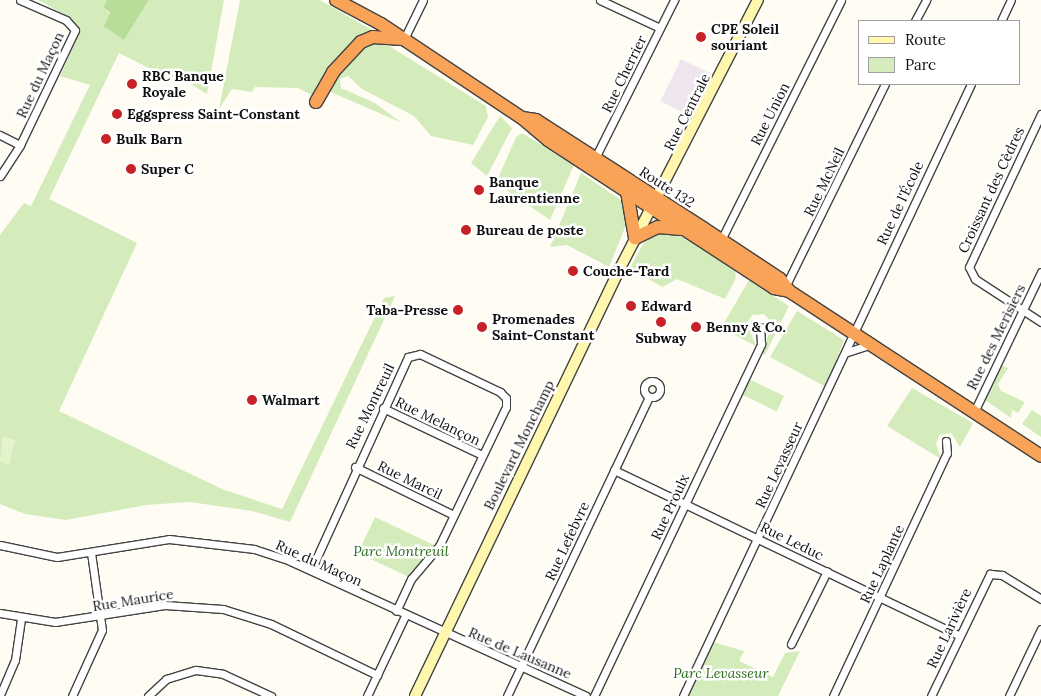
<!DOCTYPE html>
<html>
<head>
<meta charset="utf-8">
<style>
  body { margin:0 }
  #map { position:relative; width:1041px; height:696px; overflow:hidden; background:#fffdf3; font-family:Lora,serif }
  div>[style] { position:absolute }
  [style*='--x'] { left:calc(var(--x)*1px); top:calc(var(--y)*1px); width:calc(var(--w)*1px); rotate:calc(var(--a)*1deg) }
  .industrial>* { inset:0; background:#eee5ef; transform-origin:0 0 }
  .green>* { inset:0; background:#d4ecbb; transform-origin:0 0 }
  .forest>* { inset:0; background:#b7dd99 }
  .pitch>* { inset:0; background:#e5f3cd }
  .roads { filter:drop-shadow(1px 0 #434343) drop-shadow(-1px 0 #434343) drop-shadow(0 1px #434343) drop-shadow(0 -1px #434343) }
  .street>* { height:7px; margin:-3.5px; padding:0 3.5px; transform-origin:3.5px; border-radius:3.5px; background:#fff }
  .street>.ring { margin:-3.5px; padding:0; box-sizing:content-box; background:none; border:7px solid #fff; border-radius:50% }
  .secondary>* { height:10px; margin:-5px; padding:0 5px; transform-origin:5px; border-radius:5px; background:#fff7ae }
  .highway>* { height:12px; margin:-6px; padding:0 6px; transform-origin:6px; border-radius:6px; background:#f9a358 }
  .dots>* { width:14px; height:14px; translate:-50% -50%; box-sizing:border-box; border:2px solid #fff; border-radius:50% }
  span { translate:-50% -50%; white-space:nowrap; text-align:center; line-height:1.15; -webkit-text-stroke:5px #fff; paint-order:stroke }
  .poi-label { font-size:14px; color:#101010; font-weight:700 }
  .left { translate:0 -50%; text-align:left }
  .right { translate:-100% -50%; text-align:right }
  .street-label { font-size:14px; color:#101010 }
  .park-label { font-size:14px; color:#2c6c1d; font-style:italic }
  .legend { position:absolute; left:858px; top:20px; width:162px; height:65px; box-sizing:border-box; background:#fff; border:1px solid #9f9f9f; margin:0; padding:6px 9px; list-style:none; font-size:15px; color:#101010 }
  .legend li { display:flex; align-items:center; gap:10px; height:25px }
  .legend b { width:25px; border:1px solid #9f9f9f }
</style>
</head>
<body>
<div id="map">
  <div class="industrial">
    <div style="left:681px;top:59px;width:34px;height:47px;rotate:26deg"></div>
  </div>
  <div class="green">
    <div style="clip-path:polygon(38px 0,107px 0,105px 7px,124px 40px,149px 0,224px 0,207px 94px,184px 80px,173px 85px,173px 80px,119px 53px,49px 199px,137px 243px,59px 411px,222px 489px,282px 509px,384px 298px,395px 296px,290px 522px,252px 511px,190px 502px,146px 505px,66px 520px,25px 514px,0 504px,0 235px,24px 203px,31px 206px,90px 85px,60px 76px,80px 32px,71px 18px)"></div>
    <div style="clip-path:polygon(240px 0,320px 0,372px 30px,372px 35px,316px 97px,298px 88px,255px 87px,252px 92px,232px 89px,219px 109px)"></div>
    <div style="clip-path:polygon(367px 43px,386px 44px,486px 106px,488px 117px,473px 145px,431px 136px,414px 116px,362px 89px,348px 76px,340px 79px,341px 88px,375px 103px,402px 123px,326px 90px)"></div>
    <div style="clip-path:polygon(500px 116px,512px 128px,487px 176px,471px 163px)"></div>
    <div style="clip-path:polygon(522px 133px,574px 165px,550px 220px,496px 183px,516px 137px)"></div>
    <div style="clip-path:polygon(581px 173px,624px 202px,626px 225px,609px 267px,567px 245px,550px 247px)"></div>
    <div style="clip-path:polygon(657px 231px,676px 233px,735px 270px,736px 278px,725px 299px,677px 279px,662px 287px,630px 268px,643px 244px)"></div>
    <div style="clip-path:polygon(749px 280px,789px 306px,765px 355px,761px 353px,773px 324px,764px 314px,752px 315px,747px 323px,756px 346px,721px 328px)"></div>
    <div style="clip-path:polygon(797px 311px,844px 340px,826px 387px,770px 357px)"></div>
    <div style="clip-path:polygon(1001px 365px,1008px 368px,998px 384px,1001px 391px,1025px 402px,1018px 413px,1012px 410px,1011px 418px,985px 400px)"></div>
    <div style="left:749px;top:379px;width:39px;height:17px;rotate:26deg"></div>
    <div style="clip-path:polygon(912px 388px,973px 423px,960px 447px,951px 433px,939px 435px,936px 444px,941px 459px,887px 426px)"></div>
    <div style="clip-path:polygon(1034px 407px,1032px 410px,1041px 416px,1041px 437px,1022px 424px)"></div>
    <div style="clip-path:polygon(375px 517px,436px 546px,409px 577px,358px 553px)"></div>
    <div style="clip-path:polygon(713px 642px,744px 651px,739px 661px,773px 677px,785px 653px,800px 651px,778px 696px,687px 696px)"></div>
  </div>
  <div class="forest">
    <div style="clip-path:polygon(107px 0,149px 0,124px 40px,104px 26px,110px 13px,104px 7px)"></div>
  </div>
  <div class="pitch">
    <div style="clip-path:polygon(3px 436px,15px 440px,9px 465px,0 462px)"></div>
  </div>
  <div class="roads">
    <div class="street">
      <div style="--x:600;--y:0;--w:66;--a:25"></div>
      <div style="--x:915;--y:21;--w:24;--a:-62"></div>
      <div style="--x:1001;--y:21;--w:23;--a:-65"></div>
      <div style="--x:404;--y:39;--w:43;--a:-64"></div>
      <div style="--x:1041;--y:114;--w:169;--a:115.2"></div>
      <div style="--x:969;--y:267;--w:13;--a:63"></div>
      <div style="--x:975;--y:279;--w:79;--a:33.1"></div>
      <div style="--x:0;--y:135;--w:22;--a:27"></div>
      <div style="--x:595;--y:158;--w:177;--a:-63.4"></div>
      <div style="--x:0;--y:176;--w:37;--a:-57"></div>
      <div style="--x:20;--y:145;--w:127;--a:-64.4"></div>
      <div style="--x:75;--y:30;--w:13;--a:-132"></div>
      <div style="--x:66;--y:20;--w:50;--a:-156.5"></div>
      <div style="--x:721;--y:240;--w:268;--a:-63.4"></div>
      <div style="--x:785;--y:287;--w:226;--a:-63.8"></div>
      <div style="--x:847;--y:352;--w:23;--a:-18"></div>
      <div class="ring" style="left:644px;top:381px;width:9px;height:9px"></div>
      <div style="--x:383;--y:408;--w:110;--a:25.4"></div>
      <div style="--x:974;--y:412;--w:155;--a:-64.4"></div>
      <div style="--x:355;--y:467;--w:110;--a:25.9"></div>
      <div style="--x:614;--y:470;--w:382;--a:25.6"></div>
      <div style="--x:0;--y:545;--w:58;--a:11.9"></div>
      <div style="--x:57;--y:557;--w:113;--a:-9.1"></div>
      <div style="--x:169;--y:539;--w:86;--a:6.7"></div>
      <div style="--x:254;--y:549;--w:38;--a:18"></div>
      <div style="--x:290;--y:561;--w:325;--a:24.5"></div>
      <div style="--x:311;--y:570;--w:234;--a:-65.5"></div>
      <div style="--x:408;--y:357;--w:12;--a:-14"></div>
      <div style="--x:420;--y:354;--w:89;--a:25.4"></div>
      <div style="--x:500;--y:392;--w:8;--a:45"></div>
      <div style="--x:506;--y:398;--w:9;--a:90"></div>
      <div style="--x:506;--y:407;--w:154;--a:115.7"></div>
      <div style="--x:439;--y:546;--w:43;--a:130.3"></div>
      <div style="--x:411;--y:579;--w:35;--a:115"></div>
      <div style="--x:0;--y:613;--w:56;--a:9.3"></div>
      <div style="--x:55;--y:622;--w:111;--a:-8.8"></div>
      <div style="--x:165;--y:605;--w:58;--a:3.9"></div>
      <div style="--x:223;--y:609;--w:50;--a:17.4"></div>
      <div style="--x:271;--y:624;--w:118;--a:25.7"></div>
      <div style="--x:791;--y:644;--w:81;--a:-63.7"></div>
      <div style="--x:0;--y:695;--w:38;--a:-67"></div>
      <div style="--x:15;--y:660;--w:41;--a:-81.7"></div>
      <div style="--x:72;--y:696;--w:72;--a:-65.6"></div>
      <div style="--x:102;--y:630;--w:78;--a:-98.1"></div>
      <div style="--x:148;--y:696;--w:25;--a:-43"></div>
      <div style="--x:166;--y:679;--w:31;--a:-17"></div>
      <div style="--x:196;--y:670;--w:27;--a:8"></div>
      <div style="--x:223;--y:674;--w:53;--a:24.6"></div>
      <div style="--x:367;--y:696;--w:89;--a:-64.6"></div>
      <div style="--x:507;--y:696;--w:331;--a:-64.6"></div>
      <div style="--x:594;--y:696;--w:390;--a:-64.6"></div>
      <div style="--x:761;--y:344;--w:17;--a:-93"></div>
      <div style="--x:683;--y:696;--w:676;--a:-64.8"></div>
      <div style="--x:833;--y:696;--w:268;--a:-64.9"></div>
      <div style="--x:947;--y:453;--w:12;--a:-95"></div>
      <div style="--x:931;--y:696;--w:136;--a:-64.2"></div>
      <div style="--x:990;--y:574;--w:12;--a:5"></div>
      <div style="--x:1002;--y:575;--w:46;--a:31.6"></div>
      <div style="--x:1009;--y:696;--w:74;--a:-64.5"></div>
    </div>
    <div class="secondary">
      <div style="--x:415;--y:696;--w:466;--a:-64.4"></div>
      <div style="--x:616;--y:276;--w:310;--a:-62.8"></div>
    </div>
    <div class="highway">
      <div style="--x:336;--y:0;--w:51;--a:28.1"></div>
      <div style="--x:381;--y:24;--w:169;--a:33.7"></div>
      <div style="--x:522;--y:118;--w:34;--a:40"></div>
      <div style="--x:548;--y:140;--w:270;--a:33.2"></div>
      <div style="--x:774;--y:288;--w:15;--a:11"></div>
      <div style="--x:316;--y:102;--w:34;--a:-60"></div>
      <div style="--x:333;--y:72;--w:41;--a:-47"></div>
      <div style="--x:361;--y:42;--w:13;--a:-23"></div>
      <div style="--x:373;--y:37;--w:29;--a:4"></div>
      <div style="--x:522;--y:118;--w:14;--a:8"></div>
      <div style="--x:536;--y:120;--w:199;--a:32.9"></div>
      <div style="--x:703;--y:228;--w:92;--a:33.5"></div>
      <div style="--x:780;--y:279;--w:15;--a:53"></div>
      <div style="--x:789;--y:291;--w:301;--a:33.2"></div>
      <div style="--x:627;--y:192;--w:47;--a:80.1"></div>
      <div style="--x:635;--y:238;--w:25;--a:-26"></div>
      <div style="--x:658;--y:227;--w:23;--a:5"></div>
    </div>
  </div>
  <div class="dots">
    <div style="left:701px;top:37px;background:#c72228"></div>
    <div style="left:132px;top:84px;background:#c72228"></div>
    <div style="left:117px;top:114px;background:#c72228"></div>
    <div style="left:106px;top:139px;background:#c72228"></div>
    <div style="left:131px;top:169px;background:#c72228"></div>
    <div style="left:479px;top:190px;background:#c72228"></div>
    <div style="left:466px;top:230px;background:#c72228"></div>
    <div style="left:573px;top:271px;background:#c72228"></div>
    <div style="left:631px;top:306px;background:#c72228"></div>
    <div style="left:458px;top:310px;background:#c72228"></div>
    <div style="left:661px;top:322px;background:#c72228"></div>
    <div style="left:482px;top:327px;background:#c72228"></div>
    <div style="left:696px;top:327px;background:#c72228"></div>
    <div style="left:252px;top:400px;background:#c72228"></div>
  </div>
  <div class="poi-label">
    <span class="left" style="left:711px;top:37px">CPE Soleil<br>souriant</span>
    <span class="left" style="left:142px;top:84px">RBC Banque<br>Royale</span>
    <span class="left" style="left:127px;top:114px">Eggspress Saint-Constant</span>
    <span class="left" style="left:116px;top:139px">Bulk Barn</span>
    <span class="left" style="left:141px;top:169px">Super C</span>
    <span class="left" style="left:489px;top:190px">Banque<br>Laurentienne</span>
    <span class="left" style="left:476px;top:230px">Bureau de poste</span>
    <span class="left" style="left:583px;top:271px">Couche-Tard</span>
    <span class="left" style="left:641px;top:306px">Edward</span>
    <span class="right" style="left:448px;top:310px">Taba-Presse</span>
    <span class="left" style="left:492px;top:327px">Promenades<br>Saint-Constant</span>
    <span class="left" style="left:706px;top:327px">Benny &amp; Co.</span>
    <span style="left:661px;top:338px">Subway</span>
    <span class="left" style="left:262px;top:400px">Walmart</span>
  </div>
  <div class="street-label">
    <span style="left:624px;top:74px;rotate:-64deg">Rue Cherrier</span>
    <span style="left:40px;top:75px;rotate:-65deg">Rue du Maçon</span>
    <span style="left:687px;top:112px;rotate:-63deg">Rue Centrale</span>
    <span style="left:770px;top:114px;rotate:-63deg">Rue Union</span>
    <span style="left:824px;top:182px;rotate:-64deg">Rue McNeil</span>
    <span style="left:667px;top:187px;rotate:33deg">Route 132</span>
    <span style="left:991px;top:190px;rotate:-65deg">Croissant des Cèdres</span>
    <span style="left:900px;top:203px;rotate:-65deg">Rue de l'École</span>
    <span style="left:996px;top:337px;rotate:-64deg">Rue des Merisiers</span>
    <span style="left:370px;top:406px;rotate:-64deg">Rue Montreuil</span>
    <span style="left:438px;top:421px;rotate:26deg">Rue Melançon</span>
    <span style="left:519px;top:445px;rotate:-64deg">Boulevard Monchamp</span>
    <span style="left:779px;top:465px;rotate:-65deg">Rue Levasseur</span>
    <span style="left:410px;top:480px;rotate:26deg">Rue Marcil</span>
    <span style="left:670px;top:507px;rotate:-65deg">Rue Proulx</span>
    <span style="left:567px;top:541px;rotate:-65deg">Rue Lefebvre</span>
    <span style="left:792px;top:541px;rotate:26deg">Rue Leduc</span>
    <span style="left:319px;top:563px;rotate:24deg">Rue du Maçon</span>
    <span style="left:882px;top:564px;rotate:-65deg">Rue Laplante</span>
    <span style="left:133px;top:600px;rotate:-9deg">Rue Maurice</span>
    <span style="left:949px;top:628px;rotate:-65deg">Rue Larivière</span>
    <span style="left:520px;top:653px;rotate:23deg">Rue de Lausanne</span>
  </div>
  <div class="park-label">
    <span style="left:401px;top:551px">Parc Montreuil</span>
    <span style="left:721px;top:673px">Parc Levasseur</span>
  </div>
  <ul class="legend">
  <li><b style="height:6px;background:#fff7ae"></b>Route</li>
  <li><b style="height:14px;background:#d4ecbb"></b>Parc</li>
  </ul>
</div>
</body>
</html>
